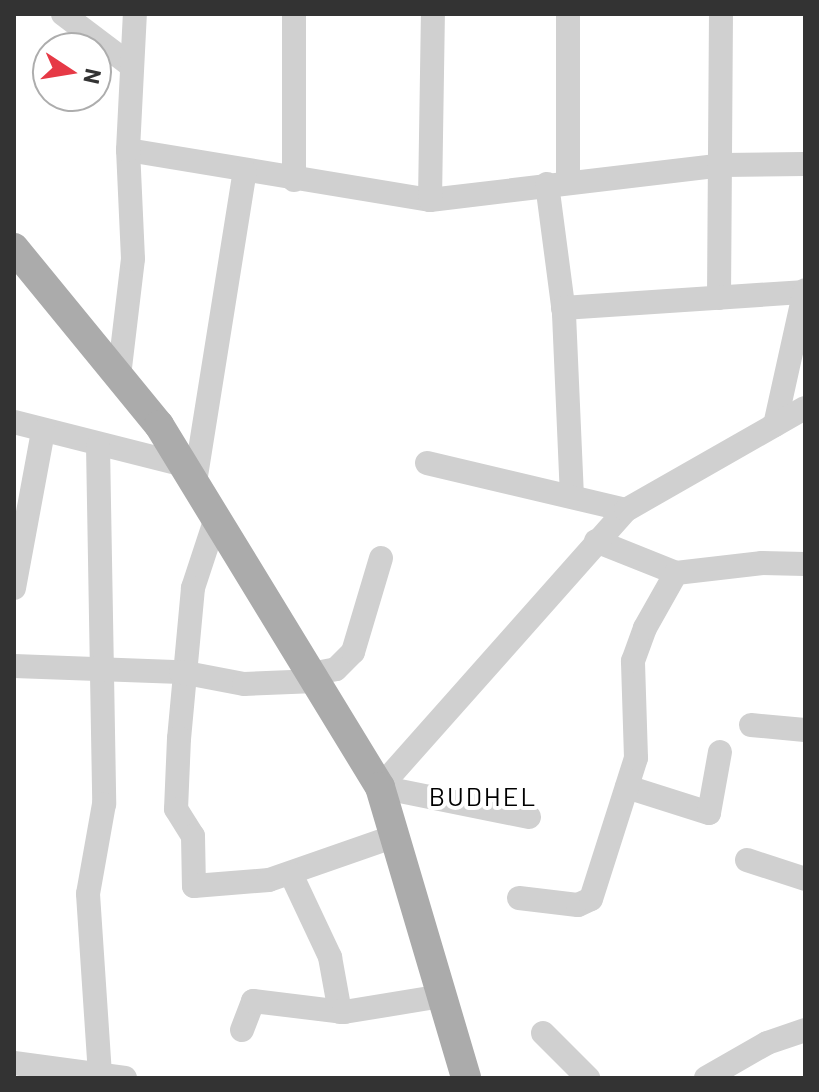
<!DOCTYPE html>
<html>
<head>
<meta charset="utf-8">
<style>
  body { margin:0 }
  #map { position:relative; width:819px; height:1092px; overflow:hidden; background:#fff; font-family:Barlow,sans-serif }
  div>[style] { position:absolute }
  [style*='--x'] { left:calc(var(--x)*1px); top:calc(var(--y)*1px); width:calc(var(--w)*1px); rotate:calc(var(--a)*1deg) }
  .minor>* { height:24px; margin:-12px; padding:0 12px; transform-origin:12px; border-radius:12px; background:#d0d0d0 }
  .major>* { height:30px; margin:-15px; padding:0 15px; transform-origin:15px; border-radius:15px; background:#ababab }
  span { translate:-50% -50%; white-space:nowrap; text-align:center; line-height:1.15; -webkit-text-stroke:8px #fff; paint-order:stroke }
  .quarter-label { font-size:26px; color:#000; letter-spacing:2px }
  .frame { position:absolute; inset:0; border:16px solid #333; pointer-events:none }
  .north { position:absolute; left:32px; top:32px; width:80px; height:80px; box-sizing:border-box; background:#fff; border:2px solid #adadad; border-radius:50%; rotate:102deg; font-size:22px; font-weight:700; line-height:32px; text-align:center; color:#333 }
  .north::after { content:''; display:block; margin:auto; width:28px; height:36px; background:#e63946; clip-path:polygon(50% 0,100% 100%,50% 72%,0 100%) }
</style>
</head>
<body>
<div id="map">
  <div class="minor">
    <div style="--x:63;--y:14;--w:83;--a:37.1"></div>
    <div style="--x:294;--y:14;--w:166;--a:90"></div>
    <div style="--x:128;--y:150;--w:306;--a:9.4"></div>
    <div style="--x:430;--y:200;--w:295;--a:-6.8"></div>
    <div style="--x:723;--y:165;--w:82;--a:-0.7"></div>
    <div style="--x:568;--y:182;--w:168;--a:-90"></div>
    <div style="--x:547;--y:184;--w:131;--a:82.5"></div>
    <div style="--x:564;--y:314;--w:181;--a:87.5"></div>
    <div style="--x:430;--y:200;--w:186;--a:-89.1"></div>
    <div style="--x:719;--y:298;--w:284;--a:-89.6"></div>
    <div style="--x:563;--y:308;--w:243;--a:-3.8"></div>
    <div style="--x:119;--y:376;--w:118;--a:-83.2"></div>
    <div style="--x:133;--y:259;--w:109;--a:-92.6"></div>
    <div style="--x:128;--y:150;--w:136;--a:-87.1"></div>
    <div style="--x:14;--y:422;--w:175;--a:14.2"></div>
    <div style="--x:775;--y:425;--w:138;--a:-77.5"></div>
    <div style="--x:98;--y:445;--w:359;--a:89"></div>
    <div style="--x:104;--y:804;--w:91;--a:100.1"></div>
    <div style="--x:88;--y:894;--w:181;--a:86.2"></div>
    <div style="--x:427;--y:463;--w:204;--a:13.3"></div>
    <div style="--x:195;--y:482;--w:315;--a:-80.9"></div>
    <div style="--x:216;--y:518;--w:74;--a:108.2"></div>
    <div style="--x:193;--y:588;--w:151;--a:95.3"></div>
    <div style="--x:179;--y:738;--w:71;--a:92.4"></div>
    <div style="--x:176;--y:809;--w:32;--a:58"></div>
    <div style="--x:193;--y:836;--w:50;--a:88.9"></div>
    <div style="--x:194;--y:886;--w:75;--a:-4.6"></div>
    <div style="--x:269;--y:880;--w:133;--a:-19.2"></div>
    <div style="--x:596;--y:541;--w:86;--a:21.8"></div>
    <div style="--x:676;--y:573;--w:87;--a:-6.6"></div>
    <div style="--x:762;--y:563;--w:43;--a:1.3"></div>
    <div style="--x:14;--y:588;--w:160;--a:-79.5"></div>
    <div style="--x:14;--y:666;--w:167;--a:2.1"></div>
    <div style="--x:181;--y:672;--w:64;--a:10.8"></div>
    <div style="--x:244;--y:684;--w:72;--a:-2.4"></div>
    <div style="--x:311;--y:674;--w:25;--a:-11"></div>
    <div style="--x:336;--y:669;--w:24;--a:-45"></div>
    <div style="--x:353;--y:652;--w:98;--a:-73.4"></div>
    <div style="--x:751;--y:725;--w:54;--a:5.3"></div>
    <div style="--x:627;--y:787;--w:86;--a:17.6"></div>
    <div style="--x:709;--y:813;--w:62;--a:-79.8"></div>
    <div style="--x:529;--y:817;--w:152;--a:-168.6"></div>
    <div style="--x:380;--y:787;--w:370;--a:-48.4"></div>
    <div style="--x:626;--y:510;--w:206;--a:-29.7"></div>
    <div style="--x:747;--y:860;--w:61;--a:18.1"></div>
    <div style="--x:291;--y:874;--w:92;--a:64.8"></div>
    <div style="--x:330;--y:957;--w:56;--a:79.7"></div>
    <div style="--x:519;--y:898;--w:59;--a:6.8"></div>
    <div style="--x:578;--y:905;--w:14;--a:-25"></div>
    <div style="--x:591;--y:899;--w:148;--a:-72.3"></div>
    <div style="--x:636;--y:758;--w:97;--a:-91.8"></div>
    <div style="--x:633;--y:661;--w:35;--a:-70"></div>
    <div style="--x:645;--y:628;--w:63;--a:-60.6"></div>
    <div style="--x:242;--y:1030;--w:31;--a:-69"></div>
    <div style="--x:253;--y:1001;--w:92;--a:6.9"></div>
    <div style="--x:344;--y:1012;--w:99;--a:-9.3"></div>
    <div style="--x:543;--y:1033;--w:64;--a:45"></div>
    <div style="--x:14;--y:1063;--w:112;--a:7.7"></div>
    <div style="--x:706;--y:1078;--w:70;--a:-29.8"></div>
    <div style="--x:767;--y:1043;--w:40;--a:-18.9"></div>
  </div>
  <div class="major">
    <div style="--x:14;--y:248;--w:229;--a:50.7"></div>
    <div style="--x:159;--y:425;--w:424;--a:58.6"></div>
    <div style="--x:380;--y:787;--w:303;--a:73.5"></div>
  </div>
  <div class="quarter-label">
    <span style="left:483px;top:796px">BUDHEL</span>
  </div>
  <div class="frame"></div>
  <div class="north">N</div>
</div>
</body>
</html>
